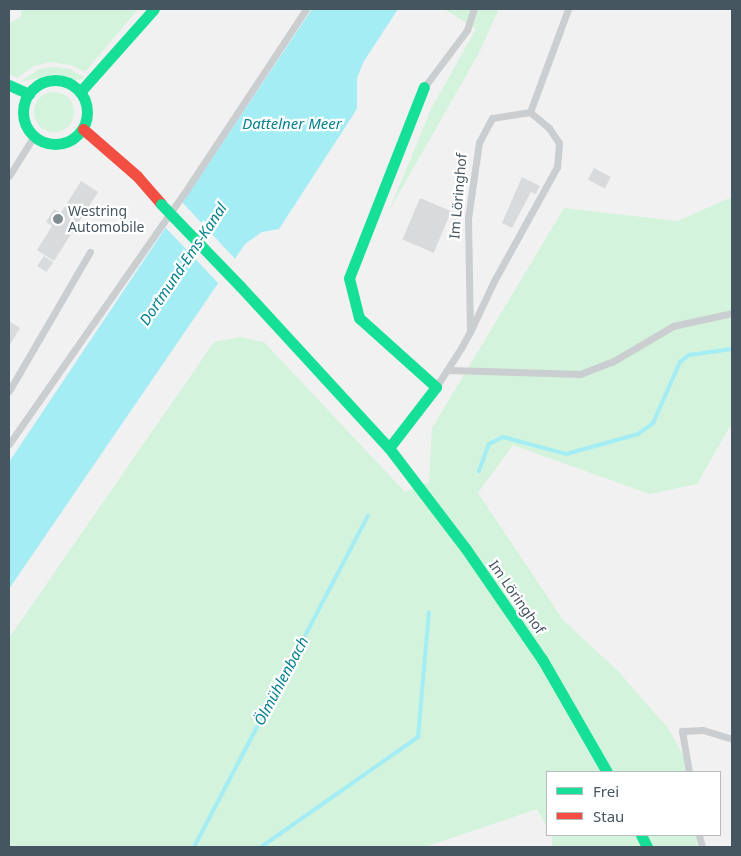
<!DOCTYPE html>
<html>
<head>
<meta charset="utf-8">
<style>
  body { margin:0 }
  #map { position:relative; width:741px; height:856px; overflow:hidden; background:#f2f1f1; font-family:"Noto Sans",sans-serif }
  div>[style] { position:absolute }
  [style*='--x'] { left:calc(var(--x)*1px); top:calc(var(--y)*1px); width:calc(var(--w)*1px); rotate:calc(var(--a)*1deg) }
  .green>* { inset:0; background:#d3f3dc; transform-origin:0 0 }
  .round { border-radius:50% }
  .water>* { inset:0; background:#a4edf4 }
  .pier>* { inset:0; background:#f2f1f1 }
  .stream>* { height:4px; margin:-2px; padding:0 2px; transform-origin:2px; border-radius:2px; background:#a4edf4 }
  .building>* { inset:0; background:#d9dadb; transform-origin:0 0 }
  .lane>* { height:7px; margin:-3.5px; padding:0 3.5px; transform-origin:3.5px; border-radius:3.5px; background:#caced0 }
  .fast>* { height:11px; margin:-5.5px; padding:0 5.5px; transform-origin:5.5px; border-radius:5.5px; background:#16e098 }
  .fast>.ring { margin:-5.5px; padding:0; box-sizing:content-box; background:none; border:11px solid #16e098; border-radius:50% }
  .jam>* { height:11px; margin:-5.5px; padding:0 5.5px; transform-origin:5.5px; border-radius:5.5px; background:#f24e42 }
  .fast-bridge>* { height:11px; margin:-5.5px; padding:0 5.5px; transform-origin:5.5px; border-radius:5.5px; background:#16e098 }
  .dots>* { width:14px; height:14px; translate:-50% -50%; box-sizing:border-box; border:2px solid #fff; border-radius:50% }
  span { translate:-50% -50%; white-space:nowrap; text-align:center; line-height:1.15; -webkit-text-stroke:4.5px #fff; paint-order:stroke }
  .street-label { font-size:14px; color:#465660 }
  .poi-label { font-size:14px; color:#465660 }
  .left { translate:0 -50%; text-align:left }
  .water-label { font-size:15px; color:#04828e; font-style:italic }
  .frame { position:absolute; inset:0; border:10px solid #465660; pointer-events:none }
  .legend { position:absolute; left:546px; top:771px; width:175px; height:65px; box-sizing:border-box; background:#fff; border:1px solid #b5bbbf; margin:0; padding:6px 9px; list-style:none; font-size:15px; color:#465660 }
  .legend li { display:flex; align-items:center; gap:10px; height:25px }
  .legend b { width:25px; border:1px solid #b5bbbf }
</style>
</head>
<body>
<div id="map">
  <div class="green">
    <div style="clip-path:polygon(21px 9px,138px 9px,85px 72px,71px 65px,50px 62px,34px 66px,17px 78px,9px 74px,9px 23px,21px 17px)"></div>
    <div style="clip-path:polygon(444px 9px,499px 9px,479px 53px,389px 211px,431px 109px,476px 29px)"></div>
    <div style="clip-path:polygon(55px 67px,70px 69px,85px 78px,75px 80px,55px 74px,20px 82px,39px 69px)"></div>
    <div class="round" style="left:34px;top:92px;width:40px;height:40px"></div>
    <div style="clip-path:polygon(732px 197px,732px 423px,697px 484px,649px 494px,513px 445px,478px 493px,563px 620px,618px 671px,668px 728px,685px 758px,687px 772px,547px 772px,547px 827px,537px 809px,425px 847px,9px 847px,9px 638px,214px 342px,240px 337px,264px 342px,405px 492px,429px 482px,432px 428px,564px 208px,677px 221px)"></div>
    <div style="left:552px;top:835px;width:145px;height:13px"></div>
  </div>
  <div class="water">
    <div style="clip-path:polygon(312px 9px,398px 9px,364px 61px,357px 78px,357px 109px,279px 229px,262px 232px,245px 244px,9px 589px,9px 462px)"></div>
  </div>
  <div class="pier">
    <div style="clip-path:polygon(182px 202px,237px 261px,220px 285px,165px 227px)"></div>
  </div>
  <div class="stream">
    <div style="--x:479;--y:471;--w:29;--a:-70"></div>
    <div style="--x:489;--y:444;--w:16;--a:-27"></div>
    <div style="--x:503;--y:437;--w:65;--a:15.1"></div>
    <div style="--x:566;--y:454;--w:75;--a:-15.5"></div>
    <div style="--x:638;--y:434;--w:19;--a:-36"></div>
    <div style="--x:653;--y:423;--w:67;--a:-66.1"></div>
    <div style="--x:680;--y:362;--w:11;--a:-38"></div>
    <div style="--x:689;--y:355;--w:43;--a:-7.9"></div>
    <div style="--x:194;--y:847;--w:374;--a:-62.3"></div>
    <div style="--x:261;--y:847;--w:192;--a:-35"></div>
    <div style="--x:418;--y:737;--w:125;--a:-85"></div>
  </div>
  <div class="building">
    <div style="left:594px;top:168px;width:19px;height:13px;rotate:28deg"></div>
    <div style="clip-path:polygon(522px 177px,540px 186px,536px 194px,531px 192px,512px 228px,502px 223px)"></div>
    <div style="clip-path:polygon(81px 181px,98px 192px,54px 261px,37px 250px,52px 226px,46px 222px,54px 209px,61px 213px)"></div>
    <div style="left:420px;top:198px;width:34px;height:45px;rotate:23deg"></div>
    <div style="left:44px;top:256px;width:11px;height:12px;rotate:34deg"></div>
    <div style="clip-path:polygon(9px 321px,20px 328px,9px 346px)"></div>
  </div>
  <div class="lane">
    <div style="--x:425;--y:86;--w:70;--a:-53.1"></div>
    <div style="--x:467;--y:30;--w:22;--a:-72"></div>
    <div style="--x:530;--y:112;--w:110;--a:-69.7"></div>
    <div style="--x:9;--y:176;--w:47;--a:-58"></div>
    <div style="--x:448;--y:370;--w:132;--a:1.7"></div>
    <div style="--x:580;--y:374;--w:34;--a:-21"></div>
    <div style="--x:612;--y:362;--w:71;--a:-30.5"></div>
    <div style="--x:673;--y:326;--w:60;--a:-12.4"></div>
    <div style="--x:436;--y:387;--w:46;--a:-57.3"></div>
    <div style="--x:461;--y:348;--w:18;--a:-61"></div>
    <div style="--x:470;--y:332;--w:56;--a:-64.8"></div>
    <div style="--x:494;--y:281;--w:130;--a:-61.1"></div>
    <div style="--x:557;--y:167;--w:24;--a:-85"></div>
    <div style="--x:559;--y:143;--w:18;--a:-124"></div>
    <div style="--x:549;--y:128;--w:25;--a:-140"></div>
    <div style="--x:530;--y:112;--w:38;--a:171"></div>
    <div style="--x:492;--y:118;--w:27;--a:118"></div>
    <div style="--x:479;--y:142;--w:77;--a:98.2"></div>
    <div style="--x:468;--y:218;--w:114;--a:89"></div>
    <div style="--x:9;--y:391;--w:161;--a:-59.8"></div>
    <div style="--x:9;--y:444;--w:304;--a:-55.1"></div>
    <div style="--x:183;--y:195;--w:223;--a:-56.5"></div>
    <div style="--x:689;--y:772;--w:42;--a:-99.7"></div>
    <div style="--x:682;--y:731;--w:21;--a:-3"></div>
    <div style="--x:703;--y:730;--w:30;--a:17"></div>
    <div style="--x:699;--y:835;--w:12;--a:76"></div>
  </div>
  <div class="fast">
    <div class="ring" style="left:23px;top:80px;width:53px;height:53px"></div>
    <div style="--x:9;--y:85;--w:22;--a:24"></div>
    <div style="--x:80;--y:92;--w:111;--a:-48.3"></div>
    <div style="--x:240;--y:286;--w:220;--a:47.4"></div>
    <div style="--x:389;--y:448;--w:127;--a:52.7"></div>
    <div style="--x:466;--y:549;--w:134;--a:55.4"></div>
    <div style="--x:542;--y:659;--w:130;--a:60.1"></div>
    <div style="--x:389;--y:448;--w:77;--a:-52.4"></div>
    <div style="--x:436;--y:387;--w:103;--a:-138.1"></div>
    <div style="--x:359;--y:318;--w:41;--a:-104"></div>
    <div style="--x:349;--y:278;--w:205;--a:-68.6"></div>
    <div style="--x:641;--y:835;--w:13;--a:63"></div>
  </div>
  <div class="jam">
    <div style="--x:83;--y:129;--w:72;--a:41"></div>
    <div style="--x:137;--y:176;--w:37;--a:49"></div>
  </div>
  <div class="fast-bridge">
    <div style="--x:161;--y:204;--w:114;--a:46.1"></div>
  </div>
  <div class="dots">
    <div style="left:58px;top:219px;background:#828c93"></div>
  </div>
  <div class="street-label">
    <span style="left:458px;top:196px;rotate:-85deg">Im Löringhof</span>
    <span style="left:517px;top:597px;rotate:55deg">Im Löringhof</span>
  </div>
  <div class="poi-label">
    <span class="left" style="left:68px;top:219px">Westring<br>Automobile</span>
  </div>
  <div class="water-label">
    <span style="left:292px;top:124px">Dattelner Meer</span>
    <span style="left:183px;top:264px;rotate:-56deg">Dortmund-Ems-Kanal</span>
    <span style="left:281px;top:681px;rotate:-62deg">Ölmühlenbach</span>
  </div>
  <div class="frame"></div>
  <ul class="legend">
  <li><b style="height:6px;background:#16e098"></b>Frei</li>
  <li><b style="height:6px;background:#f24e42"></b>Stau</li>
  </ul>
</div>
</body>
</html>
